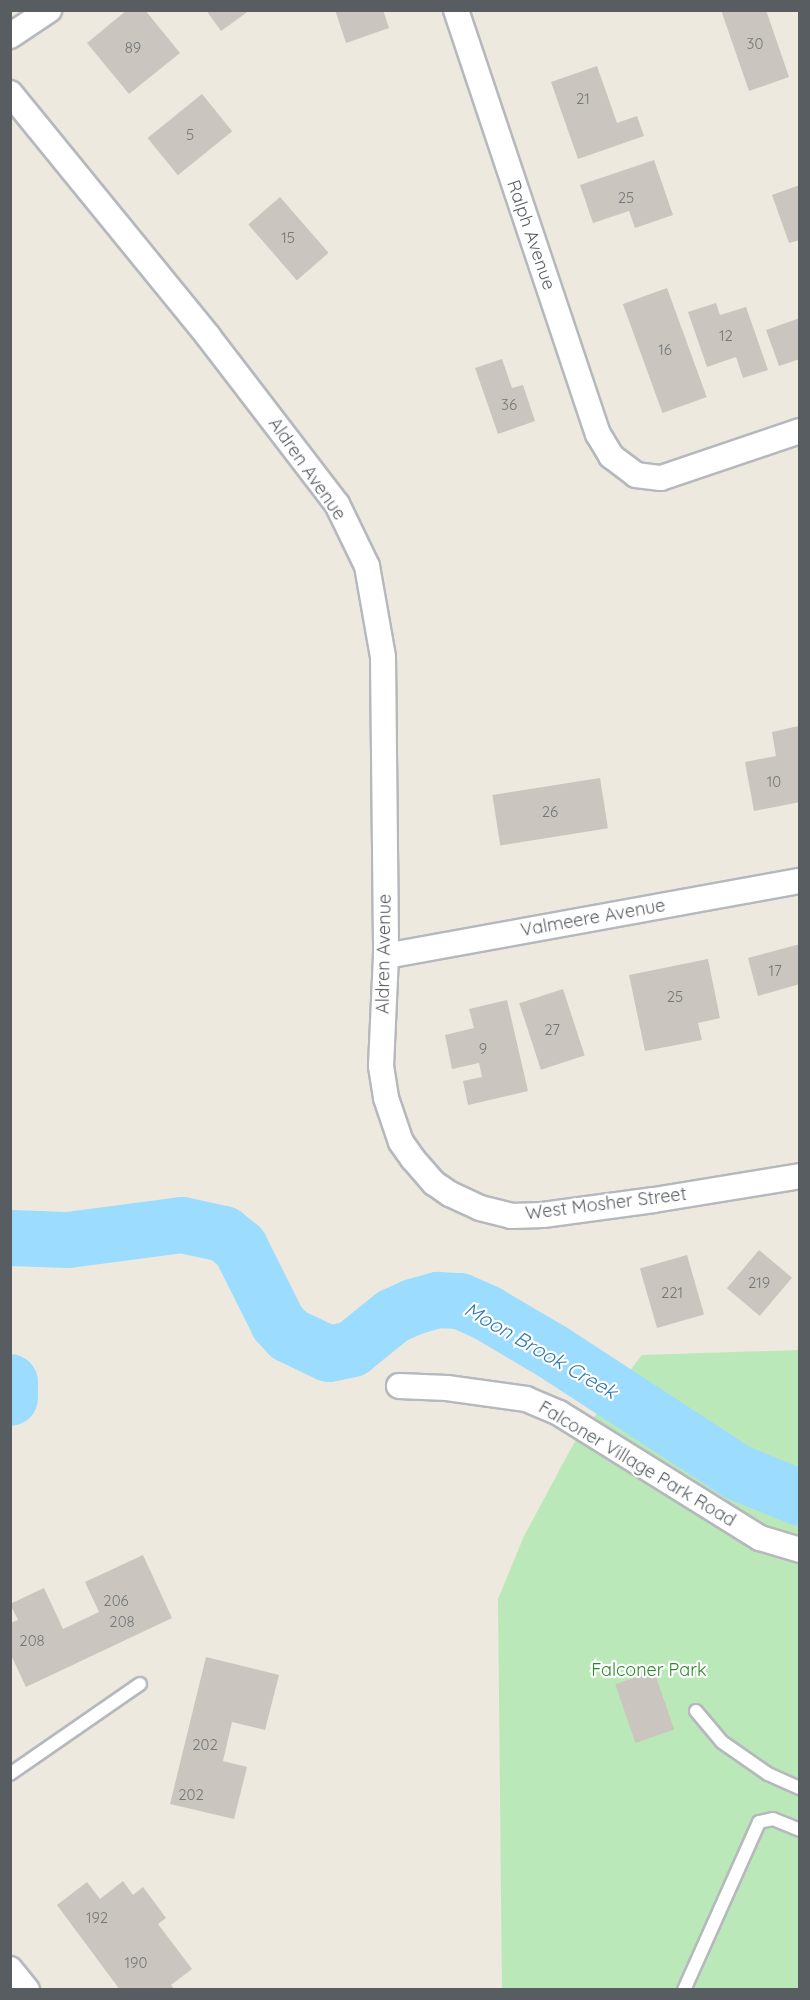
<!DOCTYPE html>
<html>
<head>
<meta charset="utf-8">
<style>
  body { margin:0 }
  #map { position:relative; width:810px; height:2000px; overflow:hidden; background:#ede9de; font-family:Quicksand,sans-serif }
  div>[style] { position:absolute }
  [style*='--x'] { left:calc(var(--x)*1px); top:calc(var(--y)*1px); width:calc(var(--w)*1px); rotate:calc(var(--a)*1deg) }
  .green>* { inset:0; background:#bbe8b8 }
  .river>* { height:56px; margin:-28px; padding:0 28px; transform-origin:28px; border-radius:28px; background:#9cdcff }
  .building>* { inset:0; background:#cac5be; transform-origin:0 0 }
  .roads { filter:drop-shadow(2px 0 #b5b8bd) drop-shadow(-2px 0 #b5b8bd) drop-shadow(0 2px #b5b8bd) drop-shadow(0 -2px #b5b8bd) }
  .service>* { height:12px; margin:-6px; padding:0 6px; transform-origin:6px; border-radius:6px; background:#fff }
  .minor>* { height:24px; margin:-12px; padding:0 12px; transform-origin:12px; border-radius:12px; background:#fff }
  span { translate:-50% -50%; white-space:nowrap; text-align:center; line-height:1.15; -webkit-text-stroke:4.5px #fff; paint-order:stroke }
  .number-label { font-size:15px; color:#747779 }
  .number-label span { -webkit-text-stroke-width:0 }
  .street-label { font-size:18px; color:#585d62 }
  .park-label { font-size:18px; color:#2e862c }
  .water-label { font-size:20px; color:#2f79b1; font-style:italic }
  .frame { position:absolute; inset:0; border:12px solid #585d62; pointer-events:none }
</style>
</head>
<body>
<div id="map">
  <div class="green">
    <div style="clip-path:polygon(799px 1350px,799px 1989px,502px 1989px,498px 1599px,524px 1536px,574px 1443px,642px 1355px)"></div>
  </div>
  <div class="river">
    <div style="--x:10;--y:1238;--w:58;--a:2"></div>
    <div style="--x:68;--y:1240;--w:115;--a:-7.5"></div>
    <div style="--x:182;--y:1225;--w:43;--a:12.1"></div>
    <div style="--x:224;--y:1234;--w:21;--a:39"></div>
    <div style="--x:240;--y:1247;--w:85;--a:63.4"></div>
    <div style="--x:278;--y:1323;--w:16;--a:47"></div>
    <div style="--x:289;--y:1335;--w:44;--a:25.4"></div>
    <div style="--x:329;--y:1354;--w:24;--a:-12"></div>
    <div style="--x:352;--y:1349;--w:53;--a:-38.8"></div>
    <div style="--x:393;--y:1316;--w:22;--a:-24"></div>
    <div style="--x:413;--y:1307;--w:26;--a:-16"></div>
    <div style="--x:438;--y:1300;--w:22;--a:3"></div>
    <div style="--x:460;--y:1301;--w:30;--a:24"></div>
    <div style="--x:487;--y:1313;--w:77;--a:30.6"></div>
    <div style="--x:553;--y:1352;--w:220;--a:33.1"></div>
    <div style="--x:737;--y:1472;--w:68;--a:22.4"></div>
    <div style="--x:10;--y:1382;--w:16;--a:90"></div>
  </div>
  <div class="building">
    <div style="clip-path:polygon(127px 10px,145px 10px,180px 53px,129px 94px,87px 43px)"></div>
    <div style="clip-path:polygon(206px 10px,250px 10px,221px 31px)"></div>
    <div style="clip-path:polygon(335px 10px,383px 10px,389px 28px,346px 43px)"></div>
    <div style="clip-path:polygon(721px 10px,766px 10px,789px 77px,749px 91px)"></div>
    <div style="clip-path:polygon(597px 66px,617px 123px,637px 116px,644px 136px,578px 159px,551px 82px)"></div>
    <div style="left:202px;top:94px;width:48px;height:70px;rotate:51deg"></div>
    <div style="clip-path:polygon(654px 160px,673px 215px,635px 228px,629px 211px,593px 223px,580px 185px)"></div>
    <div style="clip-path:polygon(800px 185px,800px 240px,789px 243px,772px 195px)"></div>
    <div style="left:280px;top:197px;width:74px;height:42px;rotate:49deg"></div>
    <div style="left:667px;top:288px;width:116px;height:47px;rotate:70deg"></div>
    <div style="clip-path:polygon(716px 303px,720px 315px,746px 307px,768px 370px,743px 378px,736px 357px,707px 367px,688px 312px)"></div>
    <div style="clip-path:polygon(800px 318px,800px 359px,779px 366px,766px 330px)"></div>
    <div style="clip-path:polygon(502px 359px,512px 388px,523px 385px,535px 421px,498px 434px,475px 368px)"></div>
    <div style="clip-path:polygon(799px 726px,800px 802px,754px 811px,745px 762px,776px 756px,772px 732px)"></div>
    <div style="left:600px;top:778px;width:51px;height:109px;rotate:81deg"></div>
    <div style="clip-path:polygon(800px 944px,800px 984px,758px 996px,748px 958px)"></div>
    <div style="clip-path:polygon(708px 959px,720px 1018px,698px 1023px,702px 1040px,645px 1051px,629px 975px)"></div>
    <div style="left:563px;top:989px;width:70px;height:46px;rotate:72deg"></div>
    <div style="clip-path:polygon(507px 1000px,528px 1091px,468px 1105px,463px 1081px,482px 1077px,479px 1063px,452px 1069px,445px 1035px,474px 1028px,469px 1009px)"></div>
    <div style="left:759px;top:1250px;width:43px;height:50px;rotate:40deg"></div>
    <div style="left:687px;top:1255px;width:62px;height:49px;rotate:74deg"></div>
    <div style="clip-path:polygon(143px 1555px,172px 1618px,26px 1687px,10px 1653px,10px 1623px,18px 1620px,10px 1604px,44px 1588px,63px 1629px,99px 1612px,85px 1582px)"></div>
    <div style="clip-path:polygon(206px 1657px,279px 1675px,265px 1730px,232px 1722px,223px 1761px,247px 1767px,234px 1819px,170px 1804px)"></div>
    <div style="left:654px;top:1671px;width:62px;height:41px;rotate:71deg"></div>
    <div style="clip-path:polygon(123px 1881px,133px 1895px,143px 1887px,166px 1918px,158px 1924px,192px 1969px,171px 1985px,175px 1990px,120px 1990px,57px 1905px,87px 1882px,100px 1899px)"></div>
  </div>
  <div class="roads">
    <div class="service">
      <div style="--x:696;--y:1711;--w:40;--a:50"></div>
      <div style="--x:722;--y:1742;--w:56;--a:34.8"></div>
      <div style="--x:768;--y:1774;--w:35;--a:24"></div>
      <div style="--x:10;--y:1774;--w:158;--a:-34.7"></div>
      <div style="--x:684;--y:1990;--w:184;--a:-65.9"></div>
      <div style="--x:759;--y:1822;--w:14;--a:-12"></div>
      <div style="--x:773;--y:1819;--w:29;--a:22"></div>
    </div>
    <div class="minor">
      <div style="--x:456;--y:10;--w:447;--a:71.5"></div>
      <div style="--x:598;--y:434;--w:26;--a:59"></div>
      <div style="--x:611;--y:456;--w:31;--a:37"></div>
      <div style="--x:636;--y:475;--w:25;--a:7"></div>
      <div style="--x:661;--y:478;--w:147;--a:-18.7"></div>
      <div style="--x:10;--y:36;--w:47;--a:-33.7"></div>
      <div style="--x:10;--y:93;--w:313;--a:50.8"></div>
      <div style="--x:208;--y:336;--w:212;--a:52.5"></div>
      <div style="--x:337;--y:504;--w:69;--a:64.2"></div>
      <div style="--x:367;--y:566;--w:92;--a:80"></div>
      <div style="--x:383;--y:657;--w:299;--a:89.4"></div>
      <div style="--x:386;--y:956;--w:110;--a:92.6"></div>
      <div style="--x:381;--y:1066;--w:32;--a:81"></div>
      <div style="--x:386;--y:1098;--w:46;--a:71.2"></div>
      <div style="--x:401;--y:1142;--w:21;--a:55"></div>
      <div style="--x:413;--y:1159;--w:32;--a:49"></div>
      <div style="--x:434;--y:1183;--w:19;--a:35"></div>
      <div style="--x:450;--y:1194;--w:33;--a:25"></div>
      <div style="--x:480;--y:1208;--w:32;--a:14"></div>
      <div style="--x:511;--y:1216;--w:32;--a:-2"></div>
      <div style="--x:543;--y:1215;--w:112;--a:-7.7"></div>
      <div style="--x:654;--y:1200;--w:148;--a:-9.3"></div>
      <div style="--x:386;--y:956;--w:421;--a:-10.3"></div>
      <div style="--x:399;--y:1386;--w:48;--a:2.4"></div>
      <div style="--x:447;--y:1388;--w:80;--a:7.9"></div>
      <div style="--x:526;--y:1399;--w:36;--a:23"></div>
      <div style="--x:559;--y:1413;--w:237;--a:31.9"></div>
      <div style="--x:760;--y:1538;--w:42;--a:16.7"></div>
      <div style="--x:10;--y:1969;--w:27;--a:51"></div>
    </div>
  </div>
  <div class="number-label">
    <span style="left:755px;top:44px">30</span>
    <span style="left:133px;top:48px">89</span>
    <span style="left:583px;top:99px">21</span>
    <span style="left:190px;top:135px">5</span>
    <span style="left:626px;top:198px">25</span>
    <span style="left:288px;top:238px">15</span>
    <span style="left:726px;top:336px">12</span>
    <span style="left:665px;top:350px">16</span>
    <span style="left:509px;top:405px">36</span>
    <span style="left:774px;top:782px">10</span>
    <span style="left:550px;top:812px">26</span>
    <span style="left:775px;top:971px">17</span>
    <span style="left:675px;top:997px">25</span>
    <span style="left:552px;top:1030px">27</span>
    <span style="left:483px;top:1049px">9</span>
    <span style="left:759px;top:1283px">219</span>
    <span style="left:672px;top:1293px">221</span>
    <span style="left:116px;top:1601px">206</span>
    <span style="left:122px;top:1622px">208</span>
    <span style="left:32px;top:1641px">208</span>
    <span style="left:205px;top:1745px">202</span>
    <span style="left:191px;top:1795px">202</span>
    <span style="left:97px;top:1918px">192</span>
    <span style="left:136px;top:1963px">190</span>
  </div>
  <div class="street-label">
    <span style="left:531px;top:235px;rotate:71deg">Ralph Avenue</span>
    <span style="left:307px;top:469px;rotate:55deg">Aldren Avenue</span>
    <span style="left:593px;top:918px;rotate:-10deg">Valmeere Avenue</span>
    <span style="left:384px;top:954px;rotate:-89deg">Aldren Avenue</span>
    <span style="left:606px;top:1204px;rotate:-7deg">West Mosher Street</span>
    <span style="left:637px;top:1464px;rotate:31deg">Falconer Village Park Road</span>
  </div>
  <div class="park-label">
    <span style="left:649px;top:1670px">Falconer Park</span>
  </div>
  <div class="water-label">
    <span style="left:541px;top:1350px;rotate:30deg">Moon Brook Creek</span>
  </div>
  <div class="frame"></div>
</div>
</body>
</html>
